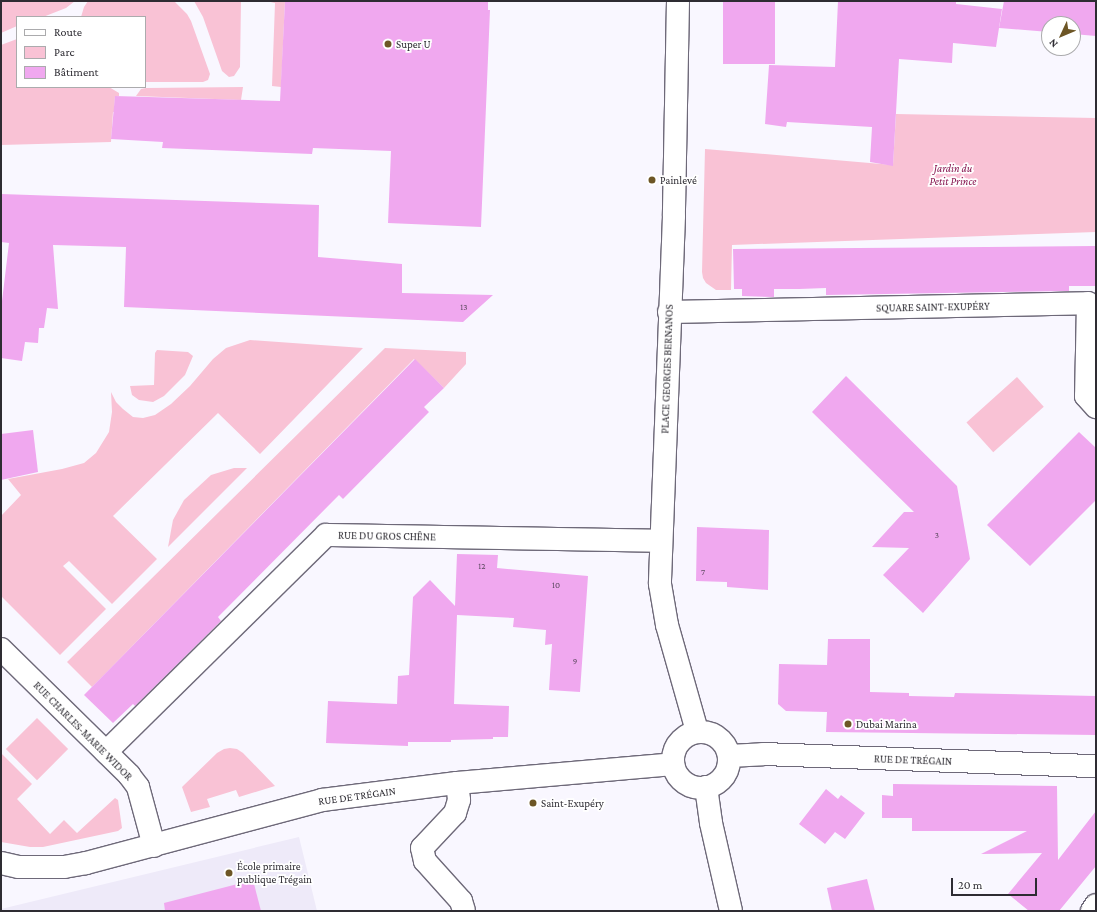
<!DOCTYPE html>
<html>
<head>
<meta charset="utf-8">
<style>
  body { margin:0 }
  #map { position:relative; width:1097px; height:912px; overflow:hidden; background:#f9f7ff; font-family:"Crimson Pro",serif }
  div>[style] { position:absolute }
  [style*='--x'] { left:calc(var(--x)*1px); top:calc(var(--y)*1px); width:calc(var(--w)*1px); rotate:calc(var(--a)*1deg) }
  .built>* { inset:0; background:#eeeaf9 }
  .green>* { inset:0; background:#f9c2d5; transform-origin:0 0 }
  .building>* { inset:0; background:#f0a8ef; transform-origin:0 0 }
  .roads { filter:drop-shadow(1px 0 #6e6979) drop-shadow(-1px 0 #6e6979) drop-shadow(0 1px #6e6979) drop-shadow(0 -1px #6e6979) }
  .minor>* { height:22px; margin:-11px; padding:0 11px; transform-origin:11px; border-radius:11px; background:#fff }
  .minor>.ring { margin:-11px; padding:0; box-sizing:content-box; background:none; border:22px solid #fff; border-radius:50% }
  .dots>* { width:11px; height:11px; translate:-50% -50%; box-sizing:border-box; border:2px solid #fff; border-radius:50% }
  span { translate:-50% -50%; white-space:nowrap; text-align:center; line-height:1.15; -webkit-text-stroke:3.5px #fff; paint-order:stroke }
  .number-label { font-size:9px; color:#5e4b62 }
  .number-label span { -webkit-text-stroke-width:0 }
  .poi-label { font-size:11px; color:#2e2c33 }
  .left { translate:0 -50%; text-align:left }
  .park-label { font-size:11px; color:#86144e; font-style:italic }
  .street-label { font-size:11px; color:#2e2c33 }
  .frame { position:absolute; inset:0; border:2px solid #2e2c33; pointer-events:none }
  .legend { position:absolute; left:16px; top:16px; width:130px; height:72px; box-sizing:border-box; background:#fff; border:1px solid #ababad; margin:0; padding:5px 7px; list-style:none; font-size:12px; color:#2e2c33 }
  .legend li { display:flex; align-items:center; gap:8px; height:20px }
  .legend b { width:20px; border:1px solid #ababad }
  .north { position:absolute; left:1041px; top:16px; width:40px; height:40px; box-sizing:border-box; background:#fff; border:1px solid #ababad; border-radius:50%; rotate:226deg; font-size:11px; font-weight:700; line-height:16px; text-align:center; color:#2e2c33 }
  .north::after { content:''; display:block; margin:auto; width:14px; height:18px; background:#6d5626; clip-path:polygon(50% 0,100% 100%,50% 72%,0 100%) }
  .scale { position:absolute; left:951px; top:878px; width:86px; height:18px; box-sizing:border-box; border:2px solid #2e2c33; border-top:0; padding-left:5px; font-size:12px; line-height:14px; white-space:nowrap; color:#2e2c33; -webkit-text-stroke:3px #fff; paint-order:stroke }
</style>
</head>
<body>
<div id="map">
  <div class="built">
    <div style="clip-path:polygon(299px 837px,317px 911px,1px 911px,1px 909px)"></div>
  </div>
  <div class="green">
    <div style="clip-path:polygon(1px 1px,75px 1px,66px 8px,43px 17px,17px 17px,17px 26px,1px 33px)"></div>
    <div style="clip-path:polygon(88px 1px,175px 2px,187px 14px,191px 21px,210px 74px,208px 80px,203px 82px,145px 82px,145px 17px,81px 17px,84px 7px)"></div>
    <div style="clip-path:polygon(194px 1px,241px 1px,240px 67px,234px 76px,229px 77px,222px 71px,203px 17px)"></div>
    <div style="clip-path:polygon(266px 1px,285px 1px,281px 87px,272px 86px,275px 3px)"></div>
    <div style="clip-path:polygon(17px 39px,17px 87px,109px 87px,119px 93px,119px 96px,115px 96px,114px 112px,113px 112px,111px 142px,1px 145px,1px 45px)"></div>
    <div style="clip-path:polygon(243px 87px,241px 100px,136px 96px,141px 89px,146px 88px)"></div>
    <div style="clip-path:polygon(896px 114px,1096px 118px,1096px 232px,732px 245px,731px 290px,716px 290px,706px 283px,703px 278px,702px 272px,705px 149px,893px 165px)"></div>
    <div style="clip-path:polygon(250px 340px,363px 348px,260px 454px,218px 413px,113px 516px,157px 559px,112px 604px,69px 561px,63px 566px,106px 609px,60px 655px,1px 596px,1px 516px,21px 495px,8px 479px,62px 469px,84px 463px,96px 453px,109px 432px,112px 412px,111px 392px,116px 402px,123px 409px,133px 417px,143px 418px,155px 415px,171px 404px,190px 386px,213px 359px,226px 348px)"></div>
    <div style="clip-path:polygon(385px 348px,466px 352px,466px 364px,444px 388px,414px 359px,92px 687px,67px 662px)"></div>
    <div style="clip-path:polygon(157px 350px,188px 352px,193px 356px,185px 375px,164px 396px,153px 402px,139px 400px,132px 395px,130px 386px,154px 385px,155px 353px)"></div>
    <div style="left:1017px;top:377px;width:40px;height:68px;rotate:48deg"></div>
    <div style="clip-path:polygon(234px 468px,247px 468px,168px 547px,173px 520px,184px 500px,211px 475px)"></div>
    <div style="left:37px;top:718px;width:44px;height:44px;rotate:45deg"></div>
    <div style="clip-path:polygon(230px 748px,237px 749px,243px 753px,275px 786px,239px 797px,236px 790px,207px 799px,210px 807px,191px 812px,182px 787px,217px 753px,224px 749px)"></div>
    <div style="clip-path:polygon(1px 753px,32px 784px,17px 799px,50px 834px,64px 820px,77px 833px,115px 798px,118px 800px,122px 828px,118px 831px,43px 847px,30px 847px,1px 842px)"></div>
  </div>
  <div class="building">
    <div style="clip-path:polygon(285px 1px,488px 1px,488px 10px,490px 10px,481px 227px,388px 223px,391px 151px,313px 148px,312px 154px,162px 148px,163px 142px,111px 139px,115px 96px,280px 101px)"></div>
    <div style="left:723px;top:1px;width:52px;height:63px"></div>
    <div style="clip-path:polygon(838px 1px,956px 1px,956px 4px,1002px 9px,996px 47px,953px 43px,952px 63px,899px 59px,893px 166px,870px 162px,872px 127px,787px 122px,786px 127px,765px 124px,769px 65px,835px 67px)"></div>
    <div style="clip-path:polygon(1004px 1px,1096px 1px,1096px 36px,1073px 34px,1073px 24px,1049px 24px,1049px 32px,999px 28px)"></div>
    <div style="clip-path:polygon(1px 194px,319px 205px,318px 257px,402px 264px,402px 293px,493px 295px,463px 322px,124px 307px,126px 247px,53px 245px,58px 309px,47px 308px,44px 328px,39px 328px,38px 343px,25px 342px,22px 361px,1px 358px,1px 301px,2px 301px,9px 243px,1px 242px)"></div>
    <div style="clip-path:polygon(1095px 246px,1095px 286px,1069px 286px,1069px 291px,826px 295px,826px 288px,799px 289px,774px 289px,774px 297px,742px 296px,742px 289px,734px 289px,733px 249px)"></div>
    <div style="clip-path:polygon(415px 359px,444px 388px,424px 407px,429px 412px,343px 499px,339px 495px,218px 617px,221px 621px,135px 706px,133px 704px,113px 723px,84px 695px)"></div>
    <div style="clip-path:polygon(846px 376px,957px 486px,970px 559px,923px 613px,883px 575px,909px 548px,872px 547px,904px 512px,914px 512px,812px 412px)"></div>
    <div style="clip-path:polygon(33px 430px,38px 472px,1px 480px,1px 434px)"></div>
    <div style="clip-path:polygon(1079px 432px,1096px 448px,1096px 500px,1030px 566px,987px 525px)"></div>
    <div style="clip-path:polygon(697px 527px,769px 530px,768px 590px,727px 587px,727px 582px,696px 581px)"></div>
    <div style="clip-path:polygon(457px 554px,498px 555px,497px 568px,588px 576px,580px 692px,549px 690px,552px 644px,545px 645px,546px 630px,513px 627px,514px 618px,457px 615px,454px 704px,509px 706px,508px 737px,493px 737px,493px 739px,451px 740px,451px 742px,408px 742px,408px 746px,326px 743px,328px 701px,397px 704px,398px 676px,409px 675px,413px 597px,430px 580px,455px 606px)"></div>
    <div style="clip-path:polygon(828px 639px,870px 639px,870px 692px,909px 693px,909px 696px,954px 697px,955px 693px,1096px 696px,1096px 735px,826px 732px,827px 712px,786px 711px,778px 704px,779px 664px,827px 665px)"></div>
    <div style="clip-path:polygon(893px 784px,1057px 786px,1058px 860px,1096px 811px,1096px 866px,1059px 911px,1029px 911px,1008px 894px,1042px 853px,981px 854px,1027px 831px,912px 831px,912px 818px,882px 818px,882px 795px,893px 796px)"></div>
    <div style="clip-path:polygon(826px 789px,838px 799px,841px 795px,865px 813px,845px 839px,835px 832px,825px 844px,799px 824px)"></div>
    <div style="clip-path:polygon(867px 879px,875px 911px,832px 911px,827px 888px)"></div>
    <div style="clip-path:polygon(253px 880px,261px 911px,165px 911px,164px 903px)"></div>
  </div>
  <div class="roads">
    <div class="minor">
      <div style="--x:678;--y:1;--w:215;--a:91.1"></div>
      <div style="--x:674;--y:216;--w:368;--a:92.2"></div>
      <div style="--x:660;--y:584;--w:42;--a:80.3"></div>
      <div style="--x:667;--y:625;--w:110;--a:74.2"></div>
      <div style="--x:669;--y:312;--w:419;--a:-1.2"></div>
      <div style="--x:1088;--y:303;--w:93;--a:91.2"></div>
      <div style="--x:1086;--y:396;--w:15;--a:48"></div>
      <div style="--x:1;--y:649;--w:180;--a:44.5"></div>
      <div style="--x:129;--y:775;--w:15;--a:53"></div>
      <div style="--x:138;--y:787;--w:61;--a:74.8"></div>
      <div class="ring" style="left:673px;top:732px;width:34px;height:34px"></div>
      <div style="--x:106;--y:752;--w:309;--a:-44.6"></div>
      <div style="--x:326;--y:535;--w:335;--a:1"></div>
      <div style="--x:729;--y:756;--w:34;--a:-3"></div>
      <div style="--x:763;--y:754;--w:333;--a:2.1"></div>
      <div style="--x:457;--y:783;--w:17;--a:83"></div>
      <div style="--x:459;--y:800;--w:14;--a:107"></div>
      <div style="--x:455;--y:813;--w:48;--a:133.3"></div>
      <div style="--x:422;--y:848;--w:13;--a:77"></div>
      <div style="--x:425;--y:861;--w:54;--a:48"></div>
      <div style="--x:461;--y:901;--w:10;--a:73"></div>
      <div style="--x:706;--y:787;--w:36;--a:82"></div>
      <div style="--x:711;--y:823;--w:90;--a:77.2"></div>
      <div style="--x:1;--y:863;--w:18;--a:13"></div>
      <div style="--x:19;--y:867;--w:45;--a:0"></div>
      <div style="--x:64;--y:867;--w:22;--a:-10"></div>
      <div style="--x:86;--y:863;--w:244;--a:-14.9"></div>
      <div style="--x:322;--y:800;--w:136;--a:-7.2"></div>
      <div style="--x:457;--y:783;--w:217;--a:-5"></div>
      <div style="--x:1092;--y:911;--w:7;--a:-56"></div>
    </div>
  </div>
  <div class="dots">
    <div style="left:388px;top:44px;background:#6d5626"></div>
    <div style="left:652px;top:180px;background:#6d5626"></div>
    <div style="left:848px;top:724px;background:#6d5626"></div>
    <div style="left:533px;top:803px;background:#6d5626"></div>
    <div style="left:229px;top:873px;background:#6d5626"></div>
  </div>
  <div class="number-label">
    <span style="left:464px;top:307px">13</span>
    <span style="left:937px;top:535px">3</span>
    <span style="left:482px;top:566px">12</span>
    <span style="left:703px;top:572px">7</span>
    <span style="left:556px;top:585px">10</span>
    <span style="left:575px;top:661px">9</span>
  </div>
  <div class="poi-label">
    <span class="left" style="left:396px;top:44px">Super U</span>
    <span class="left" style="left:660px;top:180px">Painlevé</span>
    <span class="left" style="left:856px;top:724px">Dubai Marina</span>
    <span class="left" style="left:541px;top:803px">Saint-Exupéry</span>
    <span class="left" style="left:237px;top:873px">École primaire<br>publique Trégain</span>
  </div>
  <div class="park-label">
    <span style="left:953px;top:175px">Jardin du<br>Petit Prince</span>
  </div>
  <div class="street-label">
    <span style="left:933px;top:307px;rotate:-1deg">SQUARE SAINT-EXUPÉRY</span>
    <span style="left:667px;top:369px;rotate:-88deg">PLACE GEORGES BERNANOS</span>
    <span style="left:387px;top:536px;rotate:1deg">RUE DU GROS CHÊNE</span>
    <span style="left:83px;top:731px;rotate:45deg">RUE CHARLES-MARIE WIDOR</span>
    <span style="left:913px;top:760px;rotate:2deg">RUE DE TRÉGAIN</span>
    <span style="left:357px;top:796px;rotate:-8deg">RUE DE TRÉGAIN</span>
  </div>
  <div class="frame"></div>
  <ul class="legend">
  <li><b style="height:5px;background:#fff"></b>Route</li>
  <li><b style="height:11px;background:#f9c2d5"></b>Parc</li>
  <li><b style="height:11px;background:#f0a8ef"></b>Bâtiment</li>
  </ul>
  <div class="north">N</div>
  <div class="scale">20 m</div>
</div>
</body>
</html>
